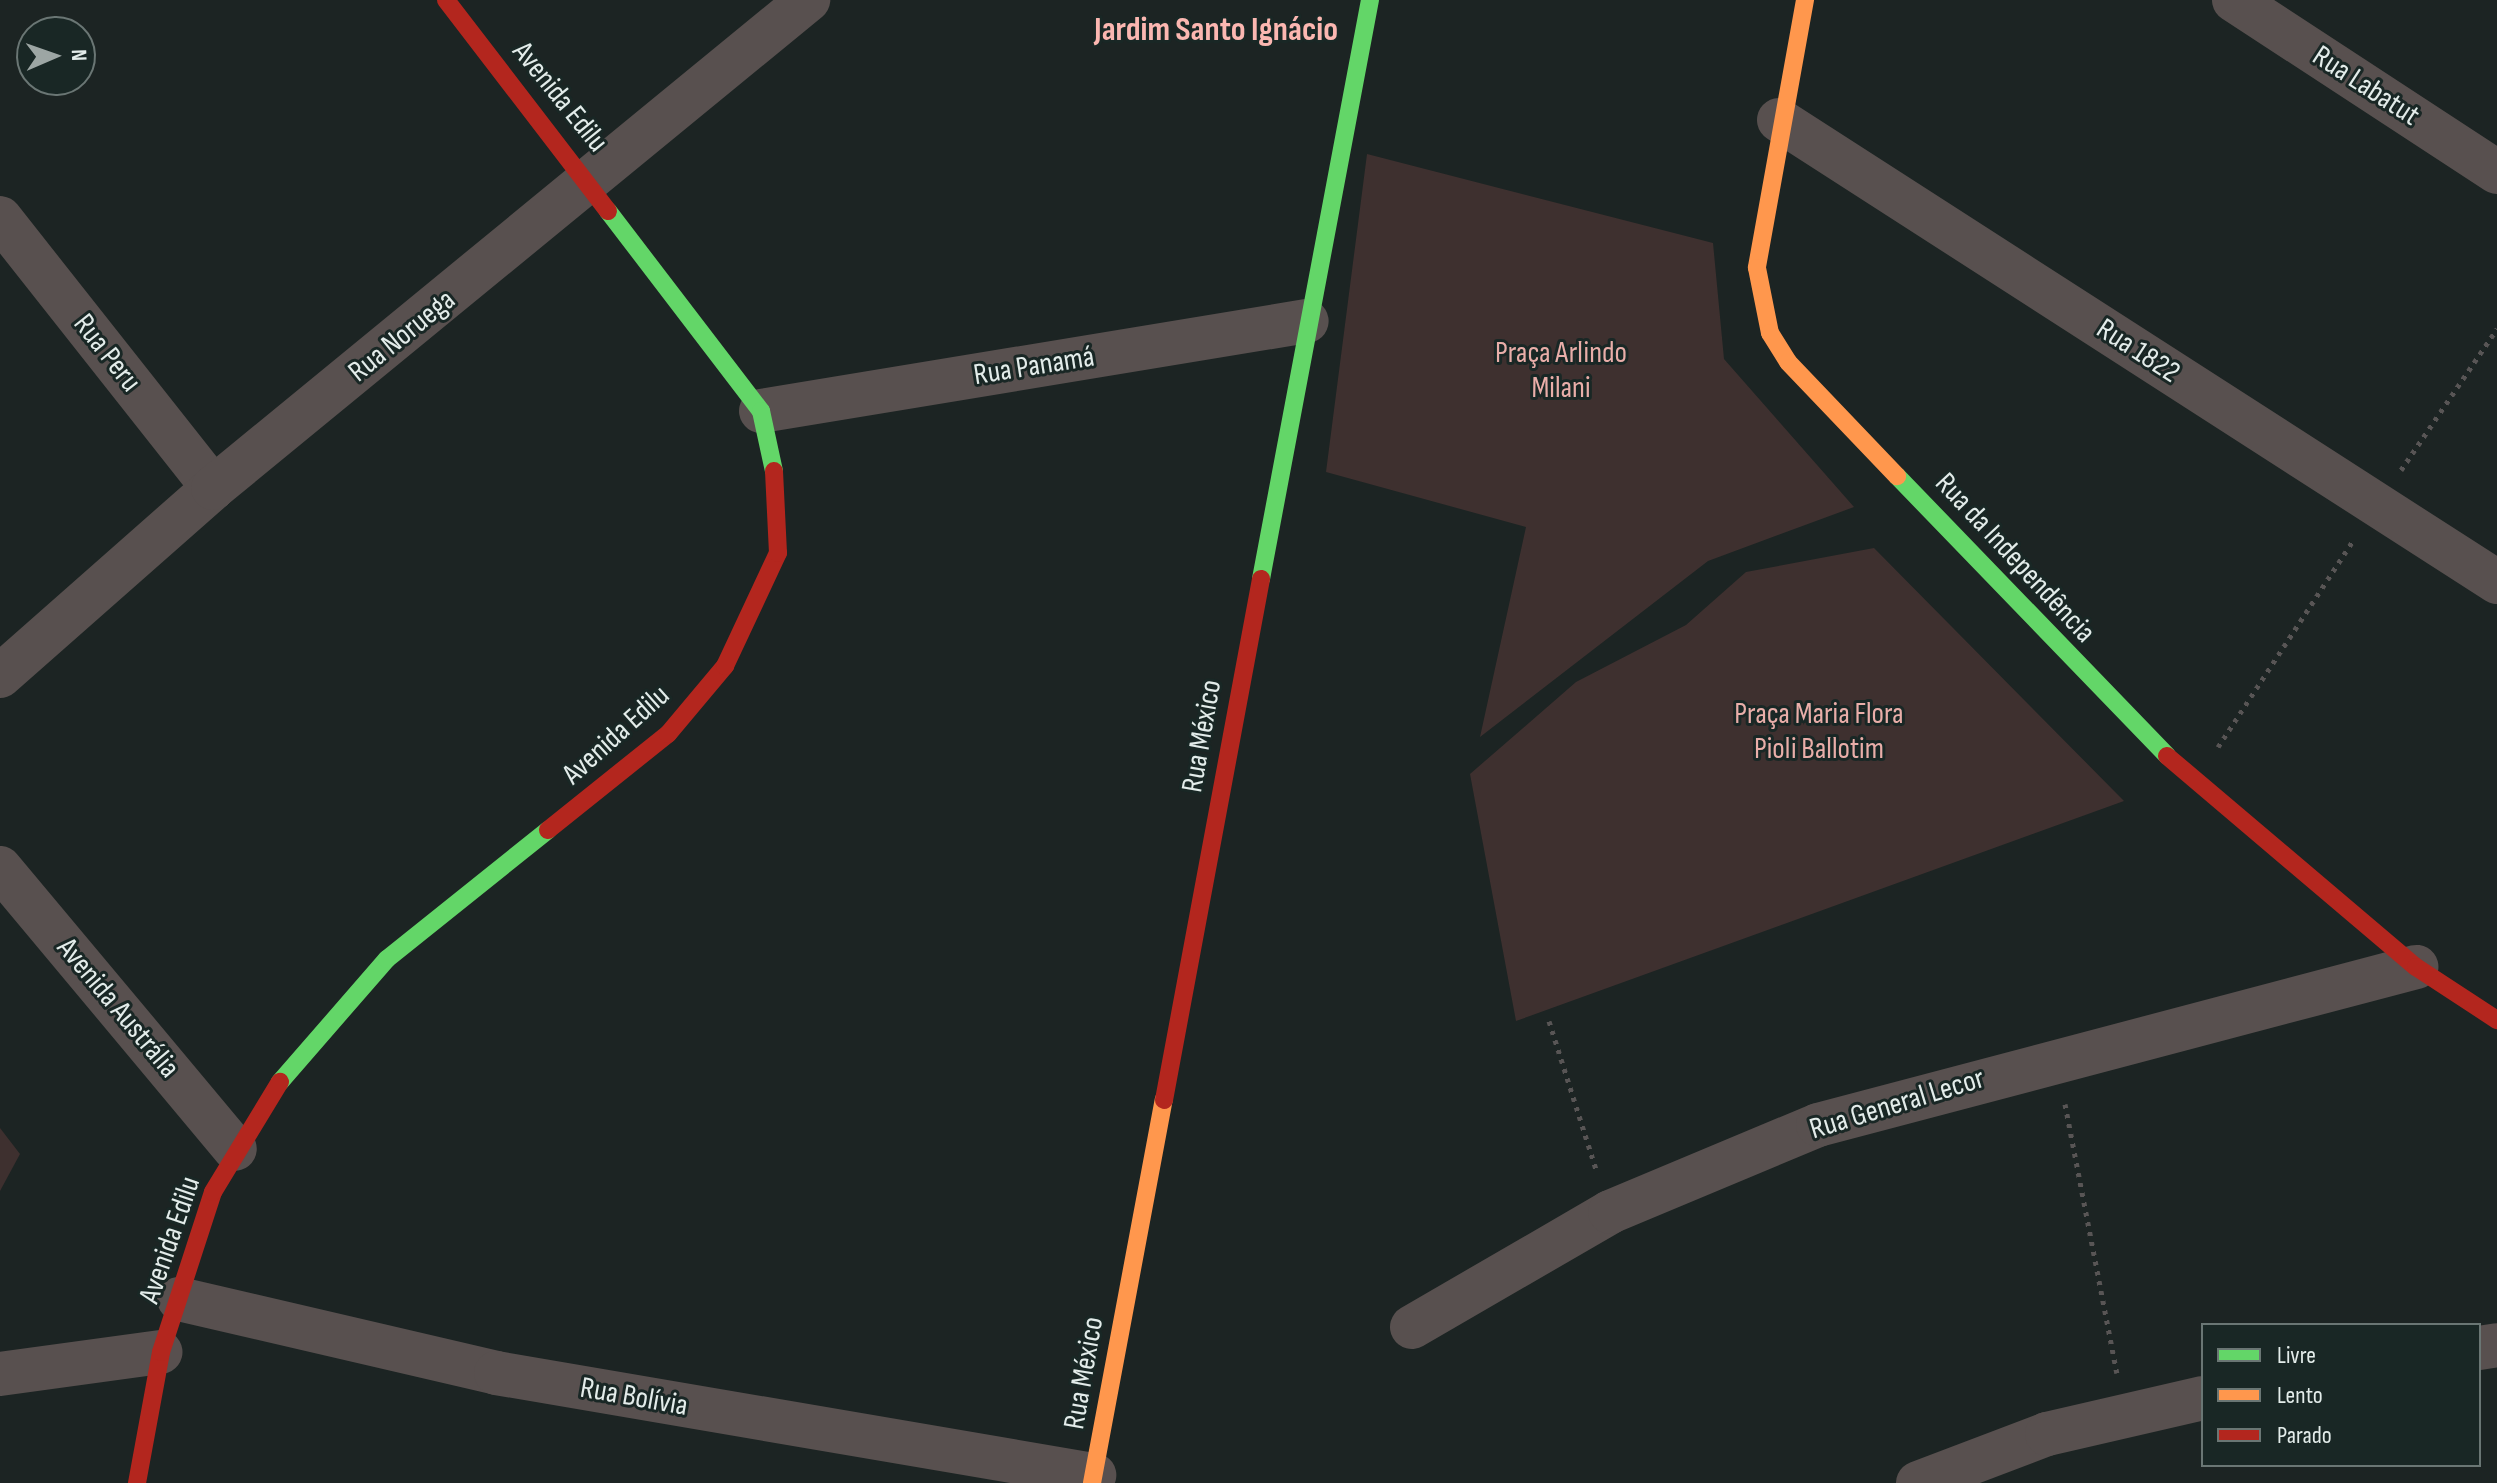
<!DOCTYPE html>
<html>
<head>
<meta charset="utf-8">
<style>
  body { margin:0 }
  #map { position:relative; width:2497px; height:1483px; overflow:hidden; background:#1c2423; font-family:"Sofia Sans Condensed",sans-serif }
  div>[style] { position:absolute }
  [style*='--x'] { left:calc(var(--x)*1px); top:calc(var(--y)*1px); width:calc(var(--w)*1px); rotate:calc(var(--a)*1deg) }
  .green>* { inset:0; background:#3e302f }
  .path>* { height:5px; margin-top:-2.5px; transform-origin:0; background:repeating-linear-gradient(90deg,#585555 0 4px,transparent 0 10px) }
  .street>* { height:44px; margin:-22px; padding:0 22px; transform-origin:22px; border-radius:22px; background:#58504f }
  .fast>* { height:18px; margin:-9px; padding:0 9px; transform-origin:9px; border-radius:9px; background:#63d668 }
  .slow>* { height:18px; margin:-9px; padding:0 9px; transform-origin:9px; border-radius:9px; background:#ff974d }
  .jam>* { height:18px; margin:-9px; padding:0 9px; transform-origin:9px; border-radius:9px; background:#b3261e }
  span { translate:-50% -50%; white-space:nowrap; text-align:center; line-height:1.15; -webkit-text-stroke:6px #192725; paint-order:stroke }
  .street-label { font-size:30px; color:#e3ecea }
  .park-label { font-size:30px; color:#e9aea9 }
  .quarter-label { font-size:34px; color:#fbb7b1; font-weight:700 }
  .legend { position:absolute; left:2201px; top:1323px; width:280px; height:144px; box-sizing:border-box; background:#192725; border:2px solid #6a7674; margin:0; padding:10px 14px; list-style:none; font-size:24px; color:#e3ecea }
  .legend li { display:flex; align-items:center; gap:16px; height:40px }
  .legend b { width:40px; border:2px solid #6a7674 }
  .north { position:absolute; left:16px; top:16px; width:80px; height:80px; box-sizing:border-box; background:#192725; border:2px solid #6a7674; border-radius:50%; rotate:88deg; font-size:22px; font-weight:700; line-height:32px; text-align:center; color:#e3ecea }
  .north::after { content:''; display:block; margin:auto; width:28px; height:36px; background:#9da6a4; clip-path:polygon(50% 0,100% 100%,50% 72%,0 100%) }
</style>
</head>
<body>
<div id="map">
  <div class="green">
    <div style="clip-path:polygon(1367px 154px,1713px 243px,1724px 359px,1854px 507px,1708px 561px,1480px 737px,1526px 527px,1326px 472px)"></div>
    <div style="clip-path:polygon(1874px 548px,2124px 801px,1516px 1021px,1470px 774px,1576px 682px,1686px 625px,1746px 572px)"></div>
    <div style="clip-path:polygon(0 1128px,20px 1154px,0 1191px)"></div>
  </div>
  <div class="path">
    <div style="--x:2401;--y:470;--w:171;--a:-55.8"></div>
    <div style="--x:2218;--y:747;--w:246;--a:-56.8"></div>
    <div style="--x:1549;--y:1021;--w:155;--a:72.4"></div>
    <div style="--x:2065;--y:1104;--w:274;--a:79.1"></div>
  </div>
  <div class="street">
    <div style="--x:2234;--y:0;--w:314;--a:33.2"></div>
    <div style="--x:1779;--y:120;--w:854;--a:32.76"></div>
    <div style="--x:0;--y:218;--w:344;--a:51.7"></div>
    <div style="--x:761;--y:411;--w:553;--a:-9.36"></div>
    <div style="--x:0;--y:676;--w:284;--a:-41.4"></div>
    <div style="--x:213;--y:488;--w:770;--a:-39.36"></div>
    <div style="--x:0;--y:868;--w:366;--a:50.1"></div>
    <div style="--x:179;--y:1299;--w:326;--a:13.1"></div>
    <div style="--x:496;--y:1373;--w:607;--a:9.68"></div>
    <div style="--x:1412;--y:1327;--w:229;--a:-30.1"></div>
    <div style="--x:1610;--y:1212;--w:225;--a:-22.7"></div>
    <div style="--x:1818;--y:1125;--w:619;--a:-14.8"></div>
    <div style="--x:2479;--y:1348;--w:18;--a:-9"></div>
    <div style="--x:0;--y:1374;--w:162;--a:-7.8"></div>
    <div style="--x:1918;--y:1483;--w:138;--a:-20.8"></div>
    <div style="--x:2047;--y:1434;--w:160;--a:-13"></div>
  </div>
  <div class="fast">
    <div style="--x:608;--y:211;--w:252;--a:52.6"></div>
    <div style="--x:761;--y:411;--w:61;--a:77.8"></div>
    <div style="--x:1897;--y:476;--w:389;--a:46"></div>
    <div style="--x:1261;--y:579;--w:589;--a:-79.34"></div>
    <div style="--x:280;--y:1082;--w:163;--a:-49"></div>
    <div style="--x:387;--y:959;--w:206;--a:-38.7"></div>
  </div>
  <div class="slow">
    <div style="--x:1805;--y:0;--w:272;--a:100.2"></div>
    <div style="--x:1757;--y:268;--w:66;--a:78.7"></div>
    <div style="--x:1770;--y:333;--w:34;--a:58"></div>
    <div style="--x:1788;--y:362;--w:158;--a:46.3"></div>
    <div style="--x:1092;--y:1483;--w:390;--a:-79.4"></div>
  </div>
  <div class="jam">
    <div style="--x:446;--y:0;--w:266;--a:52.5"></div>
    <div style="--x:2167;--y:756;--w:326;--a:40.3"></div>
    <div style="--x:2416;--y:967;--w:97;--a:33.2"></div>
    <div style="--x:548;--y:830;--w:154;--a:-38.7"></div>
    <div style="--x:668;--y:734;--w:89;--a:-50"></div>
    <div style="--x:725;--y:666;--w:125;--a:-64.9"></div>
    <div style="--x:778;--y:553;--w:82;--a:-92.8"></div>
    <div style="--x:1164;--y:1100;--w:530;--a:-79.45"></div>
    <div style="--x:137;--y:1483;--w:133;--a:-79.6"></div>
    <div style="--x:161;--y:1352;--w:168;--a:-72"></div>
    <div style="--x:213;--y:1192;--w:129;--a:-58.7"></div>
  </div>
  <div class="street-label">
    <span style="left:2366px;top:86px;rotate:33deg">Rua Labatut</span>
    <span style="left:560px;top:97px;rotate:51deg">Avenida Edilu</span>
    <span style="left:402px;top:336px;rotate:-39deg">Rua Noruega</span>
    <span style="left:2138px;top:351px;rotate:33deg">Rua 1822</span>
    <span style="left:107px;top:353px;rotate:52deg">Rua Peru</span>
    <span style="left:1034px;top:366px;rotate:-9deg">Rua Panamá</span>
    <span style="left:2015px;top:558px;rotate:47deg">Rua da Independência</span>
    <span style="left:616px;top:735px;rotate:-42deg">Avenida Edilu</span>
    <span style="left:1202px;top:736px;rotate:-80deg">Rua México</span>
    <span style="left:118px;top:1008px;rotate:50deg">Avenida Austrália</span>
    <span style="left:1897px;top:1104px;rotate:-17deg">Rua General Lecor</span>
    <span style="left:170px;top:1240px;rotate:-71deg">Avenida Edilu</span>
    <span style="left:1084px;top:1373px;rotate:-80deg">Rua México</span>
    <span style="left:634px;top:1397px;rotate:10deg">Rua Bolívia</span>
  </div>
  <div class="park-label">
    <span style="left:1561px;top:370px">Praça Arlindo<br>Milani</span>
    <span style="left:1819px;top:731px">Praça Maria Flora<br>Pioli Ballotim</span>
  </div>
  <div class="quarter-label">
    <span style="left:1216px;top:30px">Jardim Santo Ignácio</span>
  </div>
  <ul class="legend">
  <li><b style="height:10px;background:#63d668"></b>Livre</li>
  <li><b style="height:10px;background:#ff974d"></b>Lento</li>
  <li><b style="height:10px;background:#b3261e"></b>Parado</li>
  </ul>
  <div class="north">N</div>
</div>
</body>
</html>
